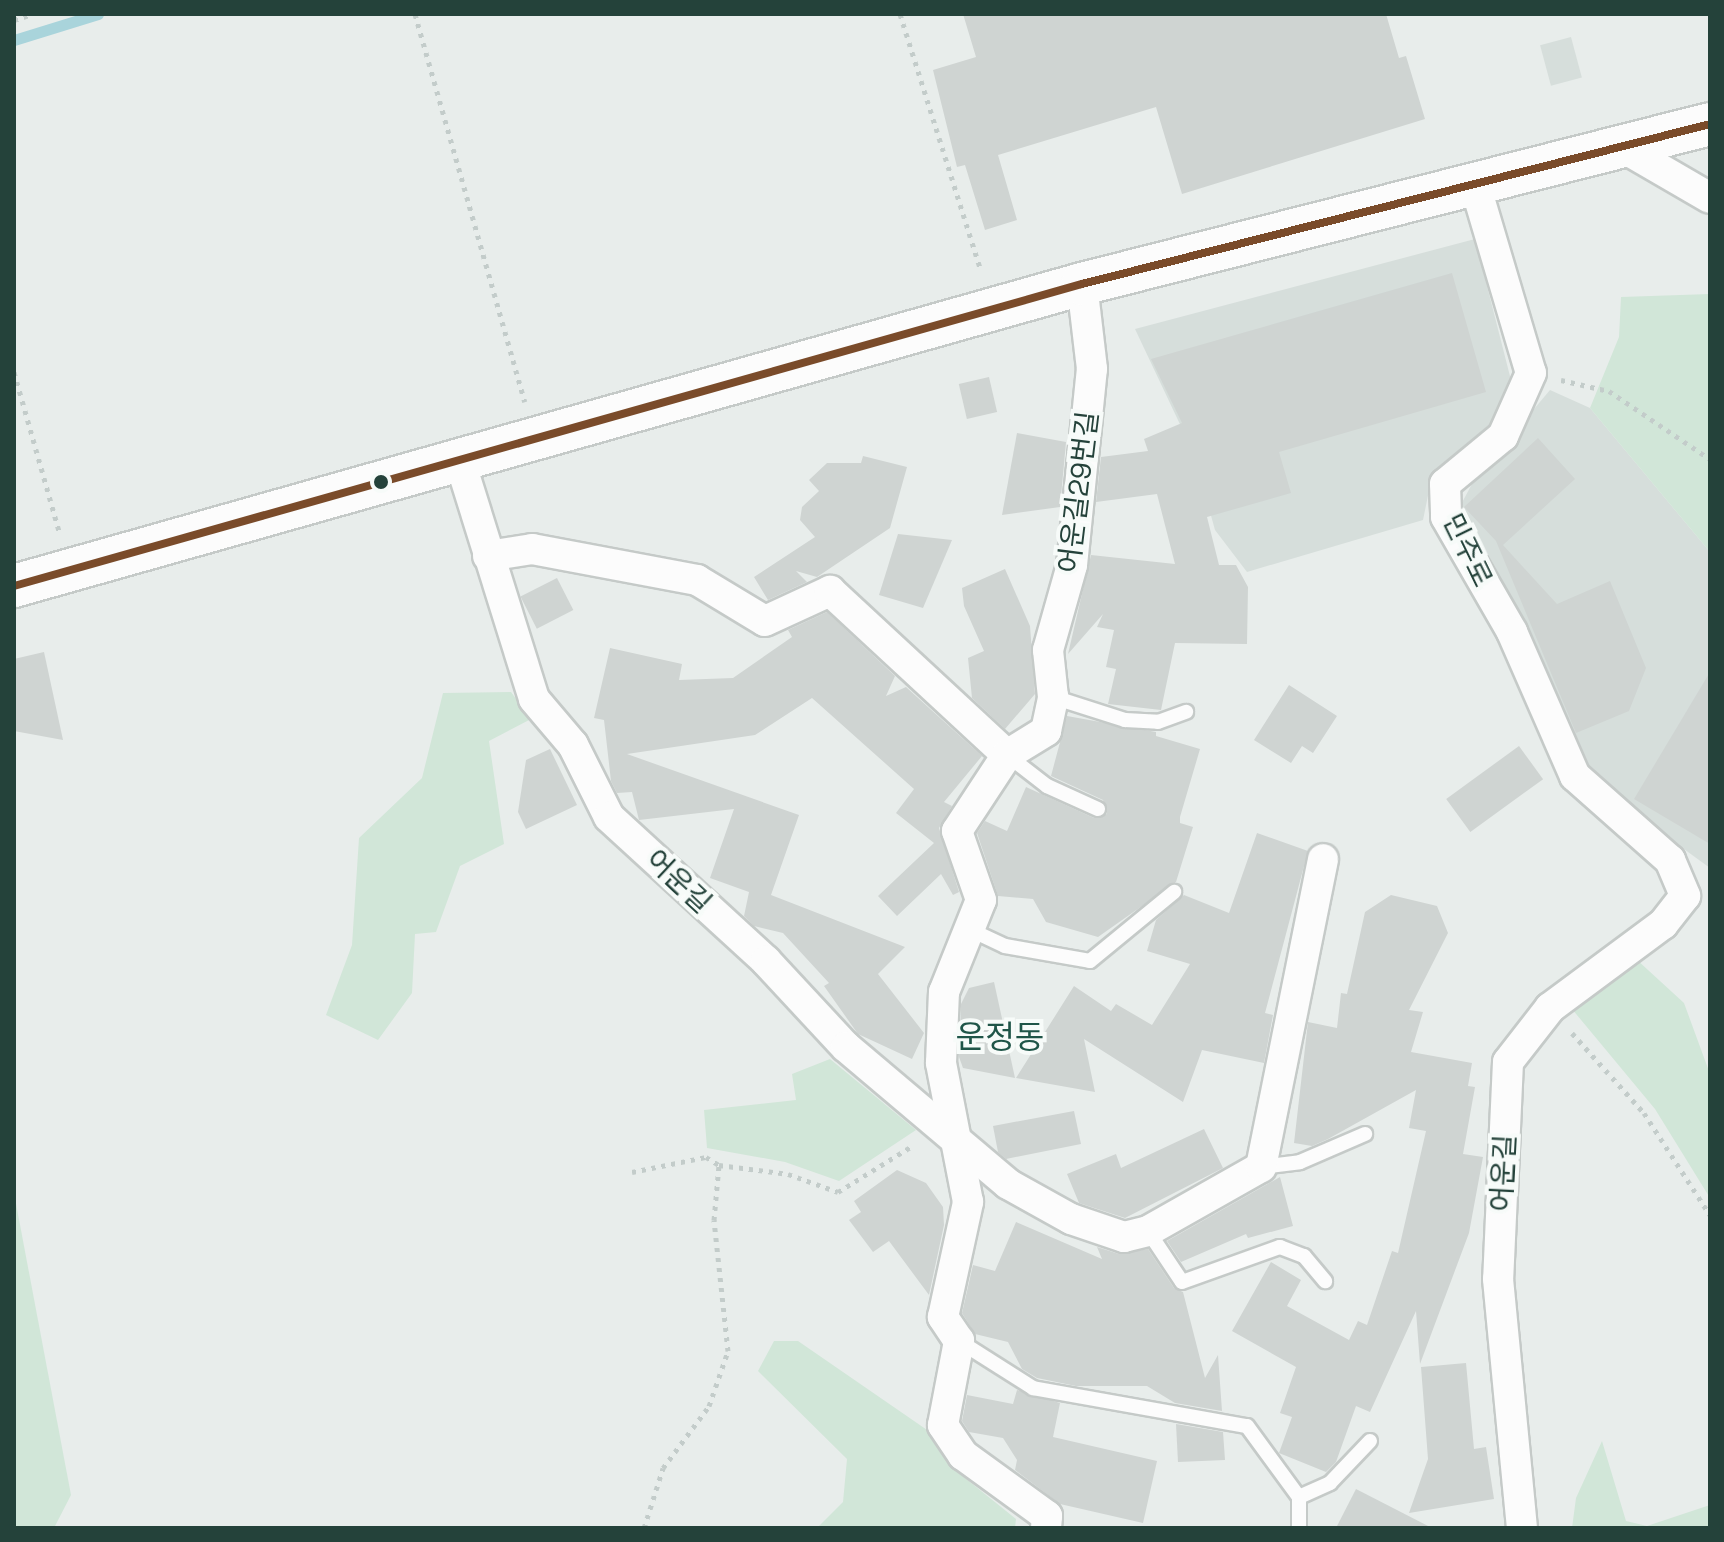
<!DOCTYPE html>
<html>
<head>
<meta charset="utf-8">
<style>
  body { margin:0 }
  #map { position:relative; width:1724px; height:1542px; overflow:hidden; background:#e8edeb; font-family:"Space Grotesk","Noto Sans KR",sans-serif }
  div>[style] { position:absolute }
  [style*='--x'] { left:calc(var(--x)*1px); top:calc(var(--y)*1px); width:calc(var(--w)*1px); rotate:calc(var(--a)*1deg) }
  .built>* { inset:0; background:#d6dedb; transform-origin:0 0 }
  .green>* { inset:0; background:#d1e6d8 }
  .stream>* { height:11px; margin:-5.5px; padding:0 5.5px; transform-origin:5.5px; border-radius:5.5px; background:#a9d4db }
  .building>* { inset:0; background:#cfd4d2; transform-origin:0 0 }
  .path>* { height:5px; margin-top:-2.5px; transform-origin:0; background:repeating-linear-gradient(90deg,#c3ccca 0 4px,transparent 0 10px) }
  .roads { filter:drop-shadow(2px 0 #c5cac8) drop-shadow(-2px 0 #c5cac8) drop-shadow(0 2px #c5cac8) drop-shadow(0 -2px #c5cac8) }
  .service>* { height:14px; margin:-7px; padding:0 7px; transform-origin:7px; border-radius:7px; background:#fcfcfc }
  .minor>* { height:30px; margin:-15px; padding:0 15px; transform-origin:15px; border-radius:15px; background:#fcfcfc }
  .secondary>* { height:42px; margin:-21px; padding:0 21px; transform-origin:21px; border-radius:21px; background:#fcfcfc }
  .bus-1>* { height:8px; margin:-4px; padding:0 4px; transform-origin:4px; border-radius:4px; background:#7a4b2a }
  .dots>* { width:22px; height:22px; translate:-50% -50%; box-sizing:border-box; border:4px solid #f7fbf9; border-radius:50% }
  span { translate:-50% -50%; white-space:nowrap; text-align:center; line-height:1.15; -webkit-text-stroke:8px #f7fbf9; paint-order:stroke }
  .street-label { font-size:28px; color:#24423a }
  .quarter-label { font-size:32px; color:#1f5548 }
  .frame { position:absolute; inset:0; border:16px solid #24423a; pointer-events:none }
</style>
</head>
<body>
<div id="map">
  <div class="built">
    <div style="left:1571px;top:37px;width:42px;height:32px;rotate:75deg"></div>
    <div style="clip-path:polygon(1475px 239px,1512px 384px,1488px 436px,1432px 476px,1423px 520px,1247px 572px,1215px 530px,1194px 454px,1135px 329px)"></div>
    <div style="clip-path:polygon(1550px 390px,1590px 408px,1710px 552px,1710px 868px,1618px 801px,1585px 768px,1457px 512px,1473px 482px)"></div>
  </div>
  <div class="green">
    <div style="clip-path:polygon(1710px 294px,1710px 552px,1590px 408px,1619px 337px,1621px 297px)"></div>
    <div style="clip-path:polygon(511px 692px,531px 719px,489px 741px,504px 844px,460px 866px,436px 932px,415px 934px,412px 993px,378px 1040px,326px 1015px,352px 945px,359px 838px,422px 778px,443px 693px)"></div>
    <div style="clip-path:polygon(1636px 959px,1684px 1003px,1710px 1074px,1710px 1198px,1655px 1109px,1567px 1003px)"></div>
    <div style="clip-path:polygon(830px 1059px,916px 1130px,839px 1181px,785px 1162px,707px 1148px,704px 1110px,796px 1100px,792px 1074px)"></div>
    <div style="clip-path:polygon(14px 1193px,71px 1495px,54px 1528px,14px 1528px)"></div>
    <div style="clip-path:polygon(774px 1341px,798px 1341px,930px 1432px,960px 1474px,1016px 1519px,1015px 1528px,817px 1528px,843px 1502px,847px 1459px,758px 1371px)"></div>
    <div style="clip-path:polygon(1602px 1441px,1626px 1521px,1647px 1526px,1710px 1505px,1710px 1528px,1572px 1528px,1576px 1498px)"></div>
  </div>
  <div class="stream">
    <div style="--x:14;--y:40;--w:88;--a:-17.2"></div>
  </div>
  <div class="building">
    <div style="clip-path:polygon(963px 14px,1386px 14px,1399px 58px,1406px 56px,1425px 119px,1182px 194px,1156px 107px,998px 155px,1017px 220px,985px 230px,965px 165px,957px 167px,933px 70px,976px 57px)"></div>
    <div style="clip-path:polygon(1452px 273px,1486px 392px,1279px 452px,1291px 493px,1207px 517px,1219px 565px,1236px 565px,1248px 587px,1247px 644px,1175px 643px,1161px 710px,1108px 704px,1116px 669px,1106px 667px,1114px 630px,1097px 627px,1103px 614px,1068px 654px,1091px 555px,1175px 564px,1157px 494px,1096px 502px,1101px 457px,1148px 451px,1144px 439px,1182px 423px,1151px 359px)"></div>
    <div style="left:989px;top:377px;width:36px;height:31px;rotate:77deg"></div>
    <div style="clip-path:polygon(1017px 433px,1066px 442px,1060px 507px,1002px 515px)"></div>
    <div style="clip-path:polygon(1538px 438px,1575px 479px,1503px 545px,1557px 604px,1610px 581px,1646px 668px,1629px 711px,1576px 733px,1496px 541px,1464px 507px)"></div>
    <div style="clip-path:polygon(863px 456px,907px 467px,890px 528px,817px 577px,796px 571px,807px 582px,768px 600px,754px 577px,815px 537px,800px 520px,802px 507px,819px 491px,809px 480px,827px 463px,861px 463px)"></div>
    <div style="clip-path:polygon(898px 534px,952px 540px,923px 608px,879px 595px)"></div>
    <div style="clip-path:polygon(1005px 569px,1030px 626px,1035px 694px,1005px 729px,972px 698px,968px 658px,984px 651px,964px 606px,962px 588px)"></div>
    <div style="left:557px;top:578px;width:36px;height:41px;rotate:63deg"></div>
    <div style="clip-path:polygon(827px 612px,895px 676px,886px 696px,906px 687px,982px 756px,944px 802px,952px 806px,939px 828px,959px 892px,953px 895px,941px 874px,897px 916px,878px 896px,934px 843px,896px 813px,914px 789px,812px 698px,755px 735px,627px 754px,799px 815px,771px 895px,905px 947px,878px 974px,924px 1033px,912px 1059px,858px 1034px,824px 986px,829px 983px,783px 933px,754px 926px,744px 916px,749px 892px,710px 878px,734px 809px,639px 820px,632px 792px,617px 793px,611px 781px,604px 720px,594px 718px,610px 648px,682px 664px,679px 680px,733px 678px,792px 637px,788px 630px)"></div>
    <div style="clip-path:polygon(44px 652px,63px 740px,14px 731px,14px 659px)"></div>
    <div style="clip-path:polygon(1710px 672px,1710px 844px,1634px 799px)"></div>
    <div style="clip-path:polygon(1289px 685px,1337px 716px,1313px 753px,1302px 746px,1291px 763px,1254px 740px)"></div>
    <div style="clip-path:polygon(1067px 716px,1156px 732px,1156px 736px,1200px 749px,1180px 817px,1180px 823px,1193px 827px,1176px 882px,1098px 937px,1046px 922px,1033px 899px,998px 896px,977px 833px,985px 821px,1007px 831px,1026px 787px,1094px 818px,1107px 814px,1103px 800px,1051px 776px)"></div>
    <div style="left:1519px;top:746px;width:41px;height:90px;rotate:54deg"></div>
    <div style="clip-path:polygon(550px 749px,577px 805px,526px 829px,518px 812px,526px 760px)"></div>
    <div style="clip-path:polygon(1257px 833px,1308px 851px,1265px 1013px,1273px 1015px,1264px 1063px,1202px 1050px,1183px 1102px,1084px 1039px,1095px 1092px,1016px 1078px,1074px 986px,1111px 1011px,1116px 1004px,1152px 1025px,1190px 964px,1147px 951px,1156px 920px,1184px 895px,1229px 913px)"></div>
    <div style="clip-path:polygon(1391px 895px,1437px 906px,1448px 933px,1409px 1010px,1423px 1012px,1411px 1052px,1472px 1063px,1468px 1086px,1475px 1087px,1463px 1154px,1483px 1157px,1469px 1233px,1420px 1364px,1416px 1311px,1370px 1412px,1356px 1406px,1336px 1462px,1326px 1472px,1279px 1453px,1292px 1417px,1280px 1413px,1296px 1367px,1232px 1331px,1271px 1262px,1301px 1280px,1287px 1306px,1349px 1340px,1358px 1321px,1367px 1325px,1392px 1251px,1398px 1253px,1426px 1131px,1409px 1128px,1416px 1090px,1328px 1139px,1312px 1146px,1294px 1143px,1308px 1022px,1337px 1028px,1341px 993px,1347px 994px,1365px 912px)"></div>
    <div style="clip-path:polygon(994px 982px,1015px 1078px,963px 1068px,959px 1057px,961px 1004px,969px 988px)"></div>
    <div style="clip-path:polygon(1074px 1111px,1081px 1144px,1006px 1159px,998px 1152px,993px 1126px)"></div>
    <div style="clip-path:polygon(1204px 1129px,1223px 1168px,1125px 1218px,1079px 1203px,1067px 1174px,1116px 1154px,1121px 1168px)"></div>
    <div style="clip-path:polygon(897px 1170px,926px 1183px,943px 1207px,944px 1225px,929px 1295px,889px 1241px,873px 1252px,849px 1220px,861px 1212px,854px 1201px)"></div>
    <div style="clip-path:polygon(1280px 1177px,1293px 1226px,1248px 1238px,1246px 1234px,1181px 1262px,1167px 1241px)"></div>
    <div style="clip-path:polygon(1016px 1222px,1102px 1259px,1097px 1247px,1119px 1254px,1148px 1249px,1174px 1288px,1183px 1292px,1205px 1378px,1218px 1355px,1222px 1411px,1175px 1403px,1147px 1386px,1076px 1386px,1037px 1378px,1022px 1369px,1008px 1342px,975px 1334px,962px 1313px,973px 1265px,995px 1271px)"></div>
    <div style="clip-path:polygon(1466px 1363px,1474px 1449px,1486px 1447px,1494px 1499px,1409px 1513px,1428px 1459px,1421px 1367px)"></div>
    <div style="clip-path:polygon(1017px 1390px,1060px 1403px,1053px 1437px,1157px 1461px,1143px 1523px,1060px 1504px,1015px 1470px,1017px 1460px,1003px 1438px,969px 1432px,962px 1421px,967px 1395px,1013px 1404px)"></div>
    <div style="clip-path:polygon(1176px 1424px,1223px 1432px,1225px 1460px,1178px 1462px)"></div>
    <div style="clip-path:polygon(1356px 1489px,1432px 1528px,1336px 1528px)"></div>
  </div>
  <div class="path">
    <div style="--x:415;--y:14;--w:403;--a:74.2"></div>
    <div style="--x:900;--y:14;--w:269;--a:72.5"></div>
    <div style="--x:14;--y:20;--w:19;--a:-18"></div>
    <div style="--x:14;--y:372;--w:169;--a:74.2"></div>
    <div style="--x:1561;--y:380;--w:49;--a:12.9"></div>
    <div style="--x:1609;--y:391;--w:122;--a:34"></div>
    <div style="--x:1572;--y:1033;--w:108;--a:48"></div>
    <div style="--x:1644;--y:1113;--w:121;--a:57.1"></div>
    <div style="--x:632;--y:1172;--w:76;--a:-11.5"></div>
    <div style="--x:706;--y:1157;--w:15;--a:32"></div>
    <div style="--x:644;--y:1528;--w:63;--a:-72.4"></div>
    <div style="--x:663;--y:1468;--w:77;--a:-53.4"></div>
    <div style="--x:709;--y:1406;--w:58;--a:-70.9"></div>
    <div style="--x:728;--y:1351;--w:132;--a:-96.1"></div>
    <div style="--x:714;--y:1220;--w:55;--a:-84.8"></div>
    <div style="--x:719;--y:1165;--w:70;--a:7.4"></div>
    <div style="--x:788;--y:1174;--w:53;--a:19.8"></div>
    <div style="--x:838;--y:1192;--w:87;--a:-31.9"></div>
  </div>
  <div class="roads">
    <div class="service">
      <div style="--x:1053;--y:697;--w:76;--a:17.7"></div>
      <div style="--x:1125;--y:720;--w:33;--a:3"></div>
      <div style="--x:1158;--y:722;--w:30;--a:-20"></div>
      <div style="--x:1007;--y:755;--w:51;--a:37.8"></div>
      <div style="--x:1047;--y:786;--w:56;--a:24.3"></div>
      <div style="--x:973;--y:931;--w:35;--a:25"></div>
      <div style="--x:1005;--y:946;--w:86;--a:10"></div>
      <div style="--x:1090;--y:961;--w:109;--a:-39.4"></div>
      <div style="--x:1261;--y:1167;--w:39;--a:-7"></div>
      <div style="--x:1300;--y:1162;--w:71;--a:-23.3"></div>
      <div style="--x:1148;--y:1231;--w:61;--a:56.3"></div>
      <div style="--x:1182;--y:1282;--w:104;--a:-19.7"></div>
      <div style="--x:1280;--y:1247;--w:26;--a:21"></div>
      <div style="--x:1304;--y:1256;--w:33;--a:50"></div>
      <div style="--x:959;--y:1341;--w:88;--a:32.4"></div>
      <div style="--x:1033;--y:1388;--w:217;--a:10.1"></div>
      <div style="--x:1247;--y:1426;--w:88;--a:53.8"></div>
      <div style="--x:1299;--y:1497;--w:31;--a:90"></div>
      <div style="--x:1299;--y:1497;--w:34;--a:-24"></div>
      <div style="--x:1330;--y:1483;--w:58;--a:-46.4"></div>
    </div>
    <div class="minor">
      <div style="--x:1624;--y:148;--w:99;--a:30.2"></div>
      <div style="--x:1474;--y:181;--w:200;--a:73.5"></div>
      <div style="--x:1531;--y:373;--w:69;--a:114"></div>
      <div style="--x:1503;--y:436;--w:75;--a:140.4"></div>
      <div style="--x:1445;--y:484;--w:33;--a:88"></div>
      <div style="--x:1446;--y:517;--w:133;--a:60.1"></div>
      <div style="--x:1512;--y:632;--w:157;--a:66.4"></div>
      <div style="--x:1575;--y:776;--w:127;--a:41.5"></div>
      <div style="--x:1670;--y:860;--w:39;--a:67"></div>
      <div style="--x:1685;--y:896;--w:36;--a:128"></div>
      <div style="--x:1663;--y:924;--w:141;--a:143.4"></div>
      <div style="--x:1550;--y:1008;--w:68;--a:127.9"></div>
      <div style="--x:1508;--y:1062;--w:217;--a:92.6"></div>
      <div style="--x:1498;--y:1279;--w:250;--a:84.5"></div>
      <div style="--x:459;--y:458;--w:252;--a:72.7"></div>
      <div style="--x:534;--y:699;--w:60;--a:49.7"></div>
      <div style="--x:573;--y:745;--w:80;--a:63.4"></div>
      <div style="--x:609;--y:817;--w:213;--a:42.5"></div>
      <div style="--x:766;--y:961;--w:117;--a:47.1"></div>
      <div style="--x:846;--y:1047;--w:212;--a:40.2"></div>
      <div style="--x:1008;--y:1184;--w:72;--a:29.1"></div>
      <div style="--x:1071;--y:1219;--w:56;--a:18.8"></div>
      <div style="--x:1124;--y:1237;--w:25;--a:-14"></div>
      <div style="--x:1148;--y:1231;--w:130;--a:-29.5"></div>
      <div style="--x:1261;--y:1167;--w:314;--a:-78.6"></div>
      <div style="--x:488;--y:556;--w:45;--a:-9"></div>
      <div style="--x:532;--y:549;--w:168;--a:10.6"></div>
      <div style="--x:697;--y:580;--w:79;--a:31.1"></div>
      <div style="--x:765;--y:621;--w:72;--a:-24.8"></div>
      <div style="--x:830;--y:591;--w:241;--a:42.8"></div>
      <div style="--x:1046;--y:1528;--w:12;--a:-85"></div>
      <div style="--x:1047;--y:1516;--w:104;--a:-144"></div>
      <div style="--x:963;--y:1455;--w:36;--a:-124"></div>
      <div style="--x:943;--y:1425;--w:86;--a:-79.2"></div>
      <div style="--x:959;--y:1341;--w:29;--a:-124"></div>
      <div style="--x:943;--y:1317;--w:118;--a:-77.7"></div>
      <div style="--x:968;--y:1202;--w:142;--a:-101"></div>
      <div style="--x:941;--y:1063;--w:71;--a:-87.6"></div>
      <div style="--x:944;--y:992;--w:99;--a:-68.1"></div>
      <div style="--x:981;--y:900;--w:73;--a:-109.2"></div>
      <div style="--x:957;--y:831;--w:91;--a:-56.7"></div>
      <div style="--x:1007;--y:755;--w:46;--a:-31.6"></div>
      <div style="--x:1046;--y:731;--w:35;--a:-78"></div>
      <div style="--x:1053;--y:697;--w:47;--a:-96.1"></div>
      <div style="--x:1048;--y:650;--w:88;--a:-74.2"></div>
      <div style="--x:1072;--y:565;--w:197;--a:-84.2"></div>
      <div style="--x:1092;--y:369;--w:86;--a:-96.7"></div>
    </div>
    <div class="secondary">
      <div style="--x:14;--y:586;--w:1110;--a:-15.79"></div>
      <div style="--x:1082;--y:284;--w:648;--a:-14.29"></div>
    </div>
  </div>
  <div class="bus-1">
    <div style="--x:14;--y:586;--w:1110;--a:-15.79"></div>
    <div style="--x:1082;--y:284;--w:648;--a:-14.29"></div>
  </div>
  <div class="dots">
    <div style="left:381px;top:482px;background:#24423a"></div>
  </div>
  <div class="street-label">
    <span style="left:1078px;top:492px;rotate:-83deg">어운길29번길</span>
    <span style="left:1468px;top:550px;rotate:64deg">민주로</span>
    <span style="left:679px;top:881px;rotate:43deg">어운길</span>
    <span style="left:1503px;top:1173px;rotate:-87deg">어운길</span>
  </div>
  <div class="quarter-label">
    <span style="left:1000px;top:1037px">운정동</span>
  </div>
  <div class="frame"></div>
</div>
</body>
</html>
